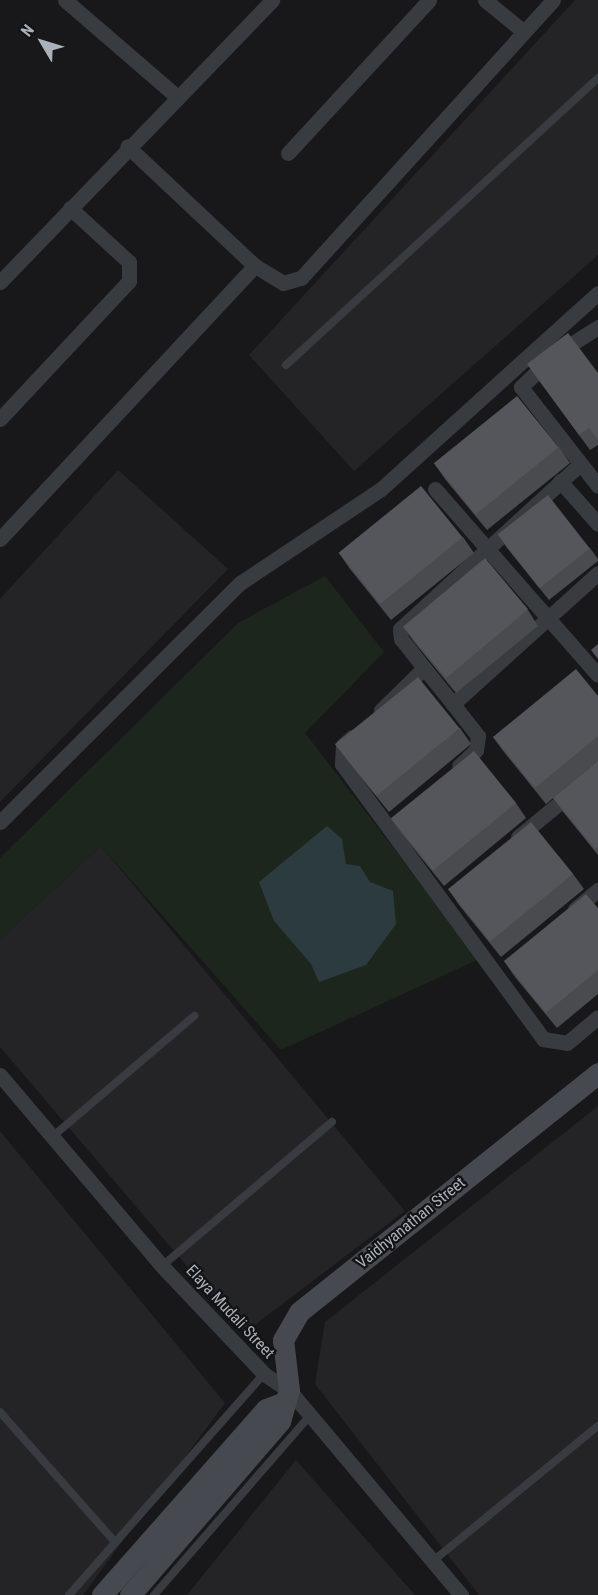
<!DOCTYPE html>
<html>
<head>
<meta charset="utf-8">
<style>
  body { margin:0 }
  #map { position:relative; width:598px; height:1595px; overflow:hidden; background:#18181a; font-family:"Roboto Condensed",sans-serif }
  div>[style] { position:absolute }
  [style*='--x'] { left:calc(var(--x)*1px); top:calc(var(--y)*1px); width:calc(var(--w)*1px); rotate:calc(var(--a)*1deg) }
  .built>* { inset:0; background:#242427 }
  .green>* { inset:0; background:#1d261d }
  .water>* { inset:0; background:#2c3b40 }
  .lane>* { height:8px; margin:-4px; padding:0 4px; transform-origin:4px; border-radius:4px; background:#383b40 }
  .street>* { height:15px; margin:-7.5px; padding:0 7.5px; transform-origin:7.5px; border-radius:7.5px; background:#383b40 }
  .secondary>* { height:21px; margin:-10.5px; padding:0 10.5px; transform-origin:10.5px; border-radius:10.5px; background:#464a50 }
  .wall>* { inset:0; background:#494b4f }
  .building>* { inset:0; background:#54565b; transform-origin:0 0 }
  span { translate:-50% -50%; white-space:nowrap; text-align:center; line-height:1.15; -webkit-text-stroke:4.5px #131315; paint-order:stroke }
  .street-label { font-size:16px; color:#a9b2bb }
  .north { position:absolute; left:12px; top:12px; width:60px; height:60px; -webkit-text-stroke:4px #131315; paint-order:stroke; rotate:308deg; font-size:16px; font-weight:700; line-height:24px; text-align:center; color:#a9b2bb }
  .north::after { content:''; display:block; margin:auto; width:21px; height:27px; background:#a9b2bb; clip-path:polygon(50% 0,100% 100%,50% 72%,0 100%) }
</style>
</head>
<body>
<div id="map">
  <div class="built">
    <div style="clip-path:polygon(575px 0,598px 0,598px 255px,354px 471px,249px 355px)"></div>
    <div style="clip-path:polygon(118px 470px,228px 569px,0 802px,0 599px)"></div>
    <div style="clip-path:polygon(101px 846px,405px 1211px,244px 1333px,0 1047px,0 939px)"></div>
    <div style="clip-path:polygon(598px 1106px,598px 1595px,479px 1595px,315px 1384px,325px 1322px)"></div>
    <div style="clip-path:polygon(0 1131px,225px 1403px,83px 1595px,0 1595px)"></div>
    <div style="clip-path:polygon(296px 1460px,415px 1595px,187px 1595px)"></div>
  </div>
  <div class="green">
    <div style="clip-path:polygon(325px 576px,384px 652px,305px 733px,479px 959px,281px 1050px,101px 846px,0 939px,0 858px,238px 623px)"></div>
  </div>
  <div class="water">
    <div style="clip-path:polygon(327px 826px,342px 839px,346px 864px,360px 866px,370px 882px,393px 891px,396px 924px,366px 965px,319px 982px,311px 964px,274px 921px,259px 882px)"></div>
  </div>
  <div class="lane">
    <div style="--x:286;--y:365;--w:424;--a:-42.6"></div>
    <div style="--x:52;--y:1137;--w:187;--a:-40.4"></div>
    <div style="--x:162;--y:1266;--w:223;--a:-40.3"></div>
    <div style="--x:0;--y:1412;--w:174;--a:48.5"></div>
    <div style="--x:433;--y:1561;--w:213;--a:-39.3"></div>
    <div style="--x:69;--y:1595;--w:295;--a:-48.6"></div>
    <div style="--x:154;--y:1595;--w:236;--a:-49"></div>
  </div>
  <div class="street">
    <div style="--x:65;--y:0;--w:145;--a:40.8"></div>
    <div style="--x:485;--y:0;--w:50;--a:39.4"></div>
    <div style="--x:288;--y:153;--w:208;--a:-47.3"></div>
    <div style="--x:255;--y:266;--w:33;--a:31"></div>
    <div style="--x:283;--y:283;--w:19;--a:-16"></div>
    <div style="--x:301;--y:278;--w:375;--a:-47.8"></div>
    <div style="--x:0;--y:282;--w:392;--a:-46"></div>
    <div style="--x:598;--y:327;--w:52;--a:147.5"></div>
    <div style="--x:554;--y:355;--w:46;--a:135.9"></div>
    <div style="--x:521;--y:387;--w:125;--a:52.1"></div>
    <div style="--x:0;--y:419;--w:189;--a:-46.9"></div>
    <div style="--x:129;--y:281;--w:19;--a:-90"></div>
    <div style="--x:129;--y:262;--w:80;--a:-137.5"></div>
    <div style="--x:560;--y:481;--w:57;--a:48.5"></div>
    <div style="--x:435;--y:489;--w:247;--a:48.8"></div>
    <div style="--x:0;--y:539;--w:374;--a:-47"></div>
    <div style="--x:255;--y:266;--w:175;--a:-136.8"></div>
    <div style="--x:424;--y:668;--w:46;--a:51.1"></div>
    <div style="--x:453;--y:704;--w:195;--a:-42.1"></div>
    <div style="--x:453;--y:704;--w:41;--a:52"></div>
    <div style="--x:478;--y:736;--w:14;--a:98"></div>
    <div style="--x:476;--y:750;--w:23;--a:137"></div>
    <div style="--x:381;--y:710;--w:60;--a:-44.3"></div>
    <div style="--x:424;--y:668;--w:37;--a:-128"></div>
    <div style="--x:401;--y:639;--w:10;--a:-96"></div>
    <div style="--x:400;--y:629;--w:244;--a:-42.5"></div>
    <div style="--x:352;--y:737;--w:12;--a:138"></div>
    <div style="--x:343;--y:745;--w:19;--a:93"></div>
    <div style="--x:342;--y:764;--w:341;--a:53.8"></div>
    <div style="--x:543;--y:1039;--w:24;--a:9"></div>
    <div style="--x:567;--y:1043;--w:40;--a:-40"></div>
    <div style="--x:0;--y:822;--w:339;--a:-44.9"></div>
    <div style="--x:240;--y:583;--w:169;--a:-33.7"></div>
    <div style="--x:381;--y:489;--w:292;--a:-42.1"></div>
    <div style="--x:518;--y:837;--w:104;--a:-39.5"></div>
    <div style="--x:575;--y:909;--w:30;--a:-40"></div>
    <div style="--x:0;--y:1075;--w:250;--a:49.7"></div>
    <div style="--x:162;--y:1266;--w:149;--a:46.6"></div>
    <div style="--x:264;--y:1374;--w:30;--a:33"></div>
    <div style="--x:289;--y:1390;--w:268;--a:50"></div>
  </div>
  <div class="secondary">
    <div style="--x:102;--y:1595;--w:248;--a:-48.6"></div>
    <div style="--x:266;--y:1409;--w:19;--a:-21"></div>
    <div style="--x:130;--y:1595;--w:230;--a:-49.2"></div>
    <div style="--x:280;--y:1421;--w:32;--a:-74"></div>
    <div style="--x:289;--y:1390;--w:50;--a:-96.8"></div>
    <div style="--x:283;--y:1340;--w:32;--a:-60"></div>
    <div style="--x:299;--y:1312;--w:383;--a:-38.6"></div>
  </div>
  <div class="wall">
    <div style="clip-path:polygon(527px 364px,598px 373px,598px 445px,590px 450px)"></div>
    <div style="clip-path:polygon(559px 447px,570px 463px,487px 530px,445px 479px,434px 463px)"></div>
    <div style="clip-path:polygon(499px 536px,590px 548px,598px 559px,598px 561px,549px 600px,507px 548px)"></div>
    <div style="clip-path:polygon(463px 537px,474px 553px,391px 620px,350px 569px,339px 553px)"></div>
    <div style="clip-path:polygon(528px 610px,538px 626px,456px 693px,414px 642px,403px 626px)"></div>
    <div style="clip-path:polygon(598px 696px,598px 761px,546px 804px,504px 752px,493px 737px)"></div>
    <div style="clip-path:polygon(460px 728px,471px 744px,389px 812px,347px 760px,336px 745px)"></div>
    <div style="clip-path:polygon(598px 761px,598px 855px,564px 813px,553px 798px)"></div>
    <div style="clip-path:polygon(516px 803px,526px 818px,444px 886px,402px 834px,391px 819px)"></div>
    <div style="clip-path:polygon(573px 874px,584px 889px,501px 957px,459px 905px,449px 890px)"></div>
    <div style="clip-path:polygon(598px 908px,598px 994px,557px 1028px,515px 977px,504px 961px)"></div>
  </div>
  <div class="building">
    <div style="clip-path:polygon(568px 333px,598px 373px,598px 440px,589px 428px,579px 435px,527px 364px)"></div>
    <div style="left:517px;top:396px;width:66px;height:107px;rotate:51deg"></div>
    <div style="left:421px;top:486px;width:66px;height:106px;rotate:51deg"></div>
    <div style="left:548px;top:495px;width:68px;height:64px;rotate:52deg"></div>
    <div style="left:485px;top:558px;width:67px;height:107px;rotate:50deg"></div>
    <div style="clip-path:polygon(598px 644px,598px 659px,591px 650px)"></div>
    <div style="clip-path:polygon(576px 669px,598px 696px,598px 736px,535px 788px,493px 737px)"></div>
    <div style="left:418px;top:677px;width:66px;height:107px;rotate:51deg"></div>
    <div style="left:474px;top:751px;width:67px;height:107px;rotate:51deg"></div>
    <div style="clip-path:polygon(598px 761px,598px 847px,595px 849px,553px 798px)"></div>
    <div style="left:531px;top:822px;width:67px;height:107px;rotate:51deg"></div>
    <div style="clip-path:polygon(586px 894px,598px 908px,598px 970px,546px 1013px,504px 961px)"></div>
  </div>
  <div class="street-label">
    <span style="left:411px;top:1223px;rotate:-39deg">Vaidhyanathan Street</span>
    <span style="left:230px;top:1312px;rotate:47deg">Elaya Mudali Street</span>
  </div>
  <div class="north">N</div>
</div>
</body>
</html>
